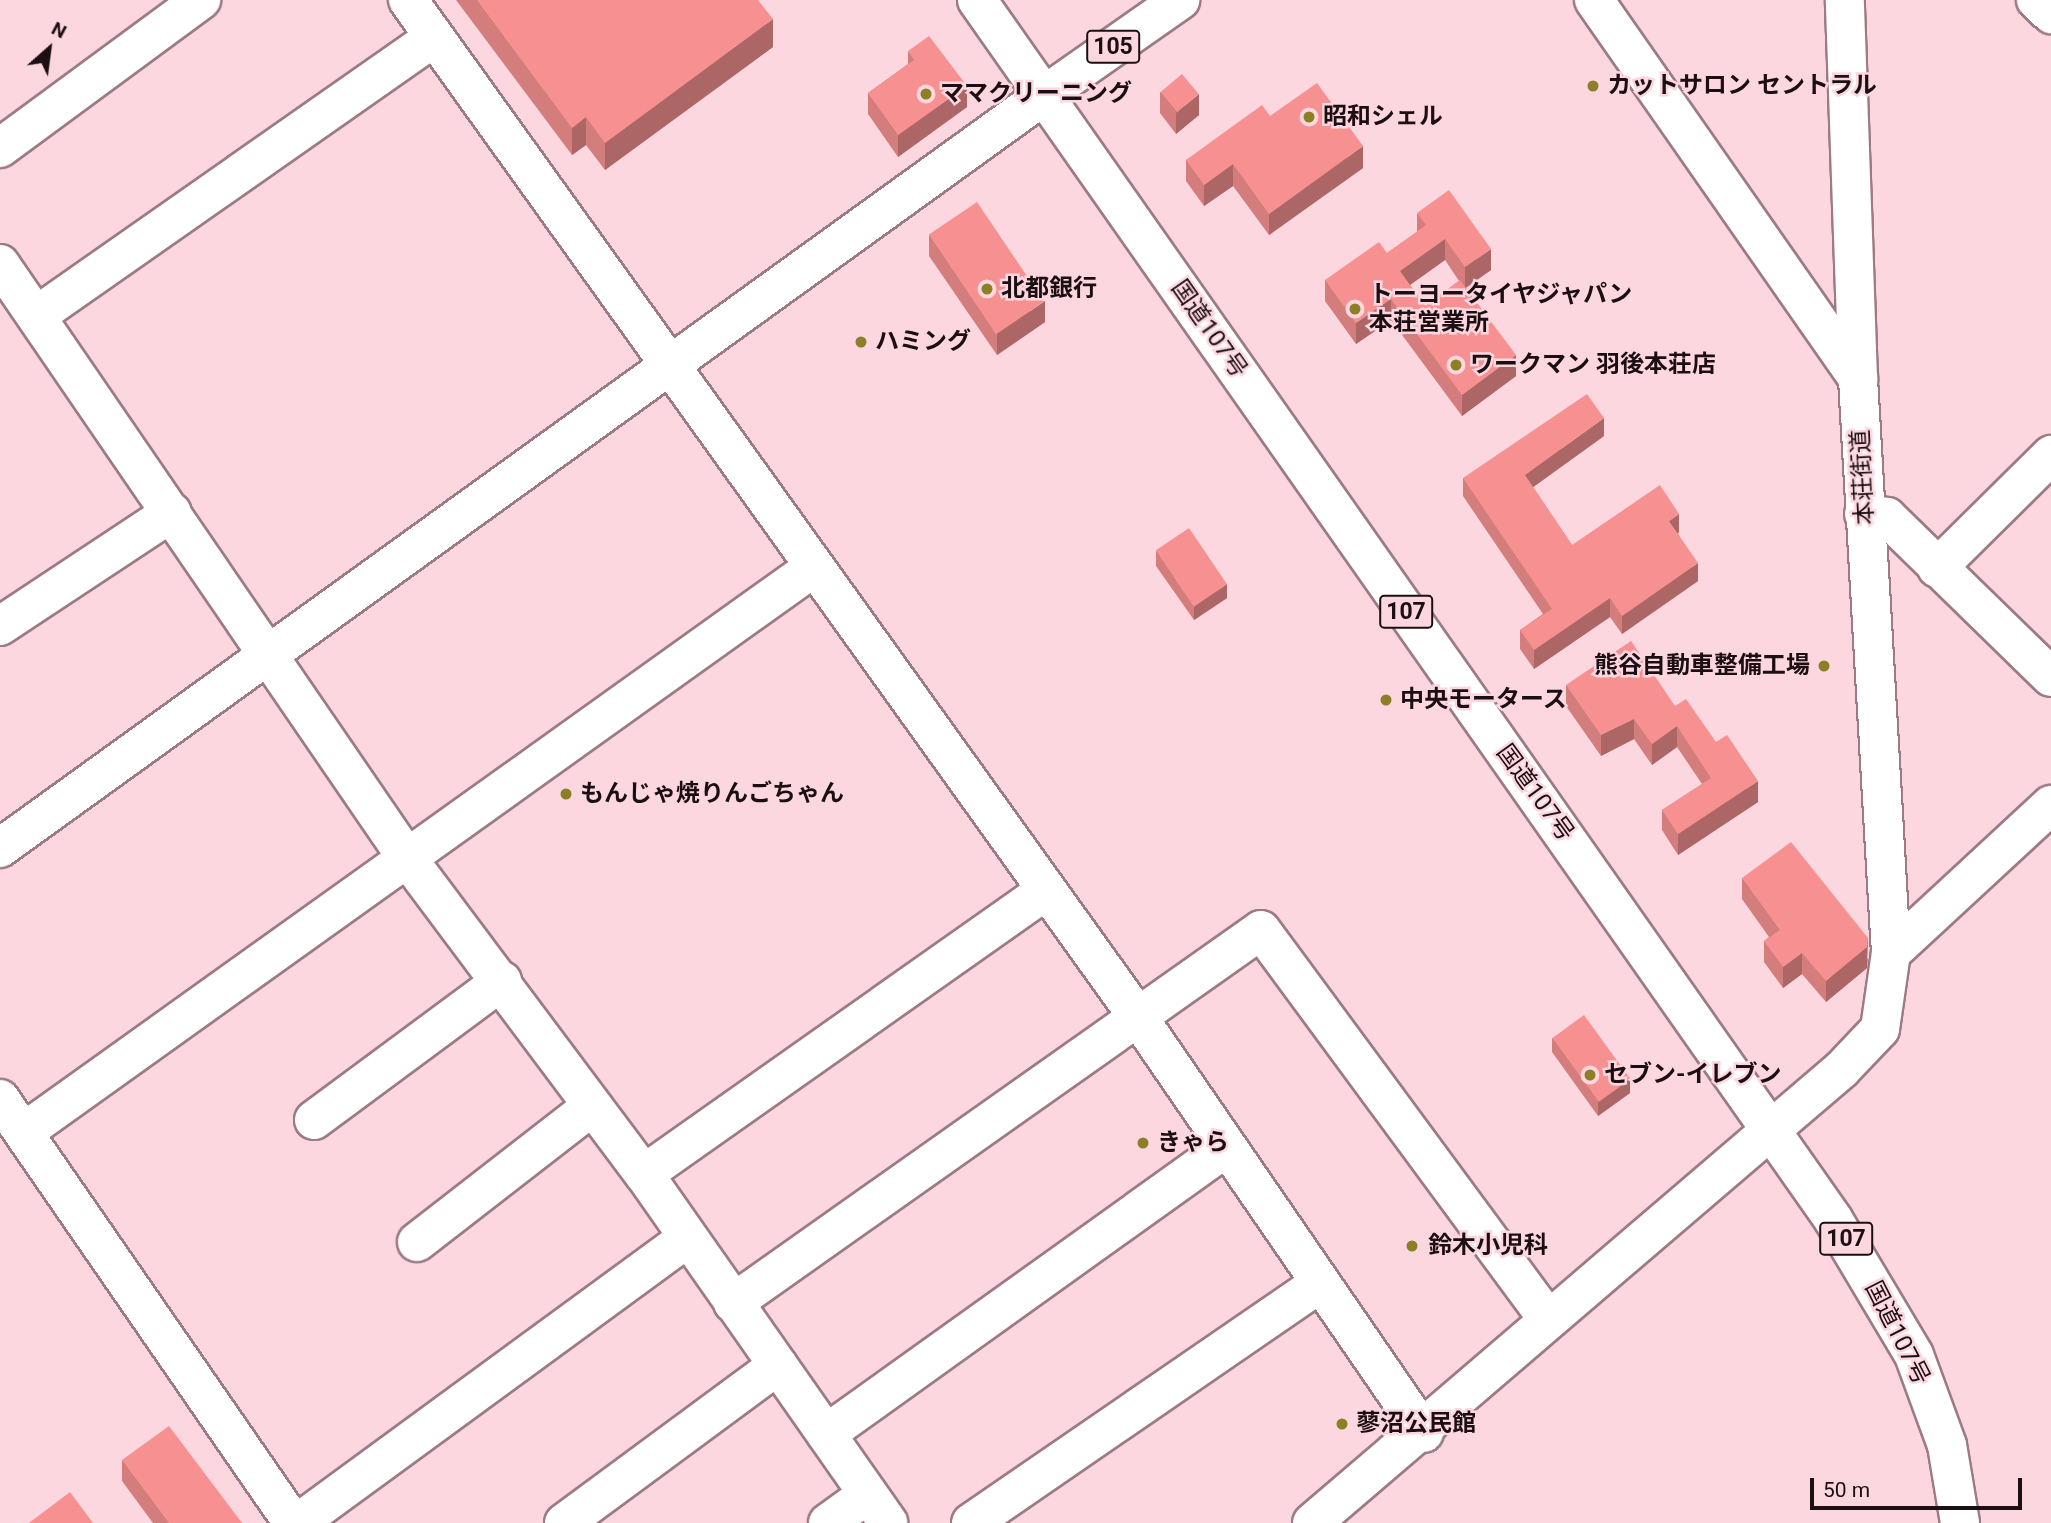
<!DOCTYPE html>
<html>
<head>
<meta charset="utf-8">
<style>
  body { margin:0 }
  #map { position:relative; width:2051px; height:1523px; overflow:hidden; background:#fcd7e0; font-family:Roboto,"Noto Sans JP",sans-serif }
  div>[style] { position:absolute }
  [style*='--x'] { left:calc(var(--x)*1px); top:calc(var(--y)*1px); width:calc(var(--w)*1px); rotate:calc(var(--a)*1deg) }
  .roads { filter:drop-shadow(2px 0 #9c7b84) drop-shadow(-2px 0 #9c7b84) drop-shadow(0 2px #9c7b84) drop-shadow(0 -2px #9c7b84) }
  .minor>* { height:38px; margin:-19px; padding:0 19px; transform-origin:19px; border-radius:19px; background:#fff }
  .highway>* { height:38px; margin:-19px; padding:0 19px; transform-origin:19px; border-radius:19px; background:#fff }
  .wall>* { inset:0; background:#d47d7d }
  .shaded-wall>* { inset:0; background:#ad6666 }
  .building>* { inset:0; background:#f79191; transform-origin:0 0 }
  .dots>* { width:19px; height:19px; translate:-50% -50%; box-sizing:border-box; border:4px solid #fcd7e0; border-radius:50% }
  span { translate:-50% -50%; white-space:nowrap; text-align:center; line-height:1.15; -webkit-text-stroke:5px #fcd7e0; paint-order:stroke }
  .shield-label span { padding:2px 5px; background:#fcd7e0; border:2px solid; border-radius:5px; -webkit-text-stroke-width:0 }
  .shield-label { font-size:23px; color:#1b0f13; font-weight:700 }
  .poi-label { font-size:24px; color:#1b0f13; font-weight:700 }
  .left { translate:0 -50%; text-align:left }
  .right { translate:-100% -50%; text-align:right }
  .street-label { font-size:24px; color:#1b0f13 }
  .north { position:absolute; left:14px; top:14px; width:70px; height:70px; -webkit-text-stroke:5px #fcd7e0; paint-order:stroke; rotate:28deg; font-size:19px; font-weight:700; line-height:28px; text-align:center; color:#1b0f13 }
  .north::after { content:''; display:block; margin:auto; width:24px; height:32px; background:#1b0f13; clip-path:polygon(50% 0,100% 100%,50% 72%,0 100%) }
  .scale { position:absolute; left:1810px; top:1478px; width:212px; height:32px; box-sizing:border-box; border:4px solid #1b0f13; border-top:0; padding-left:9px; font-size:21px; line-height:24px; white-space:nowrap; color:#1b0f13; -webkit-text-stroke:5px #fcd7e0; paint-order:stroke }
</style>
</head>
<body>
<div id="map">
  <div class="roads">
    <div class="minor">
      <div style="--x:408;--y:0;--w:1255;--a:54.33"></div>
      <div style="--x:1140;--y:1020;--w:501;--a:55.49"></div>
      <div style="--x:1594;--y:0;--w:462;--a:55.1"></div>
      <div style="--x:2036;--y:0;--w:21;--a:43"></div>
      <div style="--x:0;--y:148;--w:250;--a:-36.4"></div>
      <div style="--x:0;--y:264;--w:716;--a:55.58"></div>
      <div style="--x:405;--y:855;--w:399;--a:53.2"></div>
      <div style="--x:644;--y:1174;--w:426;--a:55"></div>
      <div style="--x:36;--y:316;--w:486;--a:-35"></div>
      <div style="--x:1864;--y:514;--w:23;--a:7"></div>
      <div style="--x:1887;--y:517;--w:229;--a:44.3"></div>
      <div style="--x:1937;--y:568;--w:161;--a:-44.7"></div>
      <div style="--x:0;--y:626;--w:206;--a:-33.5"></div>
      <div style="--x:0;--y:848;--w:1289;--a:-35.79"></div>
      <div style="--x:1891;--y:953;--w:218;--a:-42.8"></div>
      <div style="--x:0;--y:1099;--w:515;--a:55.35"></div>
      <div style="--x:314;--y:1120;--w:234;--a:-36.5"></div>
      <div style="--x:24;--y:1132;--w:971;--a:-35.57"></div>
      <div style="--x:644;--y:1174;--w:491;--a:-35.2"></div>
      <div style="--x:417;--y:1242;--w:219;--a:-37.8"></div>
      <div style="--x:733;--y:1303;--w:646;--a:-35.24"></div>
      <div style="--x:1261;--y:930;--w:483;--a:53.6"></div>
      <div style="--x:826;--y:1434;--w:493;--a:-35.6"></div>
      <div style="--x:298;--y:1523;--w:481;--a:-36.2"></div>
      <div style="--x:564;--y:1523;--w:266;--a:-36.4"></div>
      <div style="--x:828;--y:1523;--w:49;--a:-35.9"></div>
      <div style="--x:971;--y:1523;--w:424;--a:-34.5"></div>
      <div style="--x:1312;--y:1523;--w:698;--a:-40.58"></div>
      <div style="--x:1842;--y:1069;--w:55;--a:-46.5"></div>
      <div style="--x:1880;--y:1029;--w:77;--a:-81.8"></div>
      <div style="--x:1891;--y:953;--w:575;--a:-93.29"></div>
      <div style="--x:1858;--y:379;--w:379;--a:-92"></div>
    </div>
    <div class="highway">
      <div style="--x:977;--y:0;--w:1490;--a:54.92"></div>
      <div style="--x:1833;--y:1219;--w:158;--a:59.2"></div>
      <div style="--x:1914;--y:1355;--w:96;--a:69.9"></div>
      <div style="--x:1947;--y:1445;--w:79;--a:80.5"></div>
      <div style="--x:1046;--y:94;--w:164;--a:-35"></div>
    </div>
  </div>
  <div class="wall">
    <div style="clip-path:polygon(456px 0,758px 0,773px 47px,605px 170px,586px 145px,572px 155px)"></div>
    <div style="clip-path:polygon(908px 51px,967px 107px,898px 157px,868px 114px,868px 93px,908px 64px)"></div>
    <div style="clip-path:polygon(1160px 92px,1199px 115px,1176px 134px,1160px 113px)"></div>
    <div style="clip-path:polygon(1270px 116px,1363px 168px,1269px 235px,1233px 186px,1204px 206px,1186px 181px,1186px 160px)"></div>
    <div style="clip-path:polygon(evenodd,1417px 213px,1491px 270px,1466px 288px,1516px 376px,1462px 416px,1391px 320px,1356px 344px,1325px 301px,1325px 280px,1387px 253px,1417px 232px,1417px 213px,1445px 260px,1459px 281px,1425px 306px,1410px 285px,1445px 260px)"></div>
    <div style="clip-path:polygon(929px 235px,1045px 322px,997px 355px,929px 256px)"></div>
    <div style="clip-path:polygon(1604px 436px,1533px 487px,1572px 545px,1679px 532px,1678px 533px,1698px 581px,1622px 634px,1610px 617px,1534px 669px,1520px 649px,1520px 630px,1543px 614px,1463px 496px,1463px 478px)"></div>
    <div style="clip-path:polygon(1156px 551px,1227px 598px,1194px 620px,1156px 566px)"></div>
    <div style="clip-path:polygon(1566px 685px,1675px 706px,1758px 802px,1678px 855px,1662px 830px,1662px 810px,1702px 784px,1677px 747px,1652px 765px,1634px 739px,1601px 756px,1566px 706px)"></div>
    <div style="clip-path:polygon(1742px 878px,1868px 959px,1867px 968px,1826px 1002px,1802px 974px,1783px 988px,1764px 962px,1764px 941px,1769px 937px,1742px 899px)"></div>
    <div style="clip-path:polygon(1552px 1038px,1630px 1093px,1598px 1116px,1552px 1052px)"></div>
    <div style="clip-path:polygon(122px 1460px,242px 1523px,153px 1523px,122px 1481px)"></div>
  </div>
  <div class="shaded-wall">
    <div style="clip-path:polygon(773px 19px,773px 47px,605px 170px,605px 143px)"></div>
    <div style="clip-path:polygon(967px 86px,967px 107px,898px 157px,898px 135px)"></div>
    <div style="clip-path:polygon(1199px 94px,1199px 115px,1176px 134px,1176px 113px)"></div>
    <div style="clip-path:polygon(586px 117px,586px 145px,572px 155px,572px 128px)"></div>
    <div style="clip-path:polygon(1363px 146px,1363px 168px,1269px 235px,1269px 214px)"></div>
    <div style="clip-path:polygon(1233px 164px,1233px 186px,1204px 206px,1204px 185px)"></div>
    <div style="clip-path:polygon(1445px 239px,1445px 260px,1400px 292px,1400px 271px)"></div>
    <div style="clip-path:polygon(1491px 249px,1491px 270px,1465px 288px,1465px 267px)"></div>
    <div style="clip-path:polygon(1391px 299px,1391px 320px,1356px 344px,1356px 323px)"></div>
    <div style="clip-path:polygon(1045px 301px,1045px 322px,997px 355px,997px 334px)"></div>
    <div style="clip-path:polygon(1516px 355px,1516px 376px,1462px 416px,1462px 395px)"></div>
    <div style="clip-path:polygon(1604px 418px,1604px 436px,1525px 493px,1525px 475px)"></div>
    <div style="clip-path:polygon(1679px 514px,1679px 532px,1669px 539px,1669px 521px)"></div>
    <div style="clip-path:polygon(1698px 563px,1698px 581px,1622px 634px,1622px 616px)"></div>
    <div style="clip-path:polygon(1227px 584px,1227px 598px,1194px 620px,1194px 606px)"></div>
    <div style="clip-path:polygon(1610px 598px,1610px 617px,1534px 669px,1534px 650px)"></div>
    <div style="clip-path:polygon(1634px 719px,1634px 739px,1601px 756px,1601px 735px)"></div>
    <div style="clip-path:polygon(1677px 726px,1677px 747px,1652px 765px,1652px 744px)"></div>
    <div style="clip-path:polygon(1758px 781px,1758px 802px,1678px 855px,1678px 834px)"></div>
    <div style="clip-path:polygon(1868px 938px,1867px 968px,1826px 1002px,1826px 981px)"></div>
    <div style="clip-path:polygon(1802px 953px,1802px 974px,1783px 988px,1783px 967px)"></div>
    <div style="clip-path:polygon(1630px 1079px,1630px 1093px,1598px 1116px,1598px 1102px)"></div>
  </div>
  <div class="building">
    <div style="clip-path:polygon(477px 0,758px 0,773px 19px,605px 143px,586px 117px,572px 128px)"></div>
    <div style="clip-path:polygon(929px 36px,967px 86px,898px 135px,868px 93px,914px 60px,908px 51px)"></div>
    <div style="left:1182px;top:74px;width:26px;height:28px;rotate:50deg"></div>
    <div style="clip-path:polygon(1317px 83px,1363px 146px,1269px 214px,1233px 164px,1204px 185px,1186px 160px,1262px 105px,1270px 116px)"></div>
    <div style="clip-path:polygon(1449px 190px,1491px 249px,1465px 267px,1445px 239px,1400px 271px,1425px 306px,1460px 280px,1516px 355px,1462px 395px,1391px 299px,1356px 323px,1325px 280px,1379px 242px,1387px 253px,1426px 225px,1417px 213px)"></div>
    <div style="left:977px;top:202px;width:120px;height:58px;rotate:56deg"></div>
    <div style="clip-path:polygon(1587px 394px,1604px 418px,1525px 475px,1572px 545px,1660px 485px,1679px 514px,1669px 521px,1698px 563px,1622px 616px,1610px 598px,1534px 650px,1520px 630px,1552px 609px,1463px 478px)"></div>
    <div style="left:1189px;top:528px;width:68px;height:40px;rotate:56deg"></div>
    <div style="clip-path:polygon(1631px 641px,1675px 706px,1686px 699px,1716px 742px,1727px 735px,1758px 781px,1678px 834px,1662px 810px,1711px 778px,1677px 726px,1652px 744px,1634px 719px,1601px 735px,1566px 685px)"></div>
    <div style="clip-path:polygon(1791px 842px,1868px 938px,1867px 947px,1826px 981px,1802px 953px,1783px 967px,1764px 941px,1780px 930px,1742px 878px)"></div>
    <div style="left:1584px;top:1015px;width:79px;height:39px;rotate:54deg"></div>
    <div style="clip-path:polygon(169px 1426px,242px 1523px,169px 1523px,122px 1460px)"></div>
    <div style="clip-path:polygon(70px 1492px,93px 1523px,29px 1523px)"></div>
  </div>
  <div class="dots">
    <div style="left:1593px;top:86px;background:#8d7f26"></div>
    <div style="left:926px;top:94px;background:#8d7f26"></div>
    <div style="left:1309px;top:117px;background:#8d7f26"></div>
    <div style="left:987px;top:289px;background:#8d7f26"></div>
    <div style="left:1355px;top:309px;background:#8d7f26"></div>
    <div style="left:861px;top:342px;background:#8d7f26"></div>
    <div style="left:1456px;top:365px;background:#8d7f26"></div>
    <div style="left:1824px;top:666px;background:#8d7f26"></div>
    <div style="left:1386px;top:700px;background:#8d7f26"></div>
    <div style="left:566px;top:794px;background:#8d7f26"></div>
    <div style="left:1590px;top:1075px;background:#8d7f26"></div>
    <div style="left:1143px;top:1143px;background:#8d7f26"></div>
    <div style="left:1412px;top:1246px;background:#8d7f26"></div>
    <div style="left:1342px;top:1424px;background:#8d7f26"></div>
  </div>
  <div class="shield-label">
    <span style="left:1113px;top:47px">105</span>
    <span style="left:1406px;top:612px">107</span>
    <span style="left:1846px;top:1239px">107</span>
  </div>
  <div class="poi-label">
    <span class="left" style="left:1607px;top:86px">カットサロン セントラル</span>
    <span class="left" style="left:940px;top:94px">ママクリーニング</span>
    <span class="left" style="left:1323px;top:117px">昭和シェル</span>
    <span class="left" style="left:1001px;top:289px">北都銀行</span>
    <span class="left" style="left:1369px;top:309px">トーヨータイヤジャパン<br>本荘営業所</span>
    <span class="left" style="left:875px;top:342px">ハミング</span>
    <span class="left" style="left:1470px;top:365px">ワークマン 羽後本荘店</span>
    <span class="right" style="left:1810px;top:666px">熊谷自動車整備工場</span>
    <span class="left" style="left:1400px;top:700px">中央モータース</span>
    <span class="left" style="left:580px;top:794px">もんじゃ焼りんごちゃん</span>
    <span class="left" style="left:1604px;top:1075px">セブン-イレブン</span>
    <span class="left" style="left:1157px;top:1143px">きゃら</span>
    <span class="left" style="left:1428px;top:1246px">鈴木小児科</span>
    <span class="left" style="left:1356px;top:1424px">蓼沼公民館</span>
  </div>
  <div class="street-label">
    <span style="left:1209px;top:329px;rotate:55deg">国道107号</span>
    <span style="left:1863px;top:477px;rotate:-93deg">本荘街道</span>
    <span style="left:1535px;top:793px;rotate:54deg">国道107号</span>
    <span style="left:1897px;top:1333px;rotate:63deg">国道107号</span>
  </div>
  <div class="north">N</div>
  <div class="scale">50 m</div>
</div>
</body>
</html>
